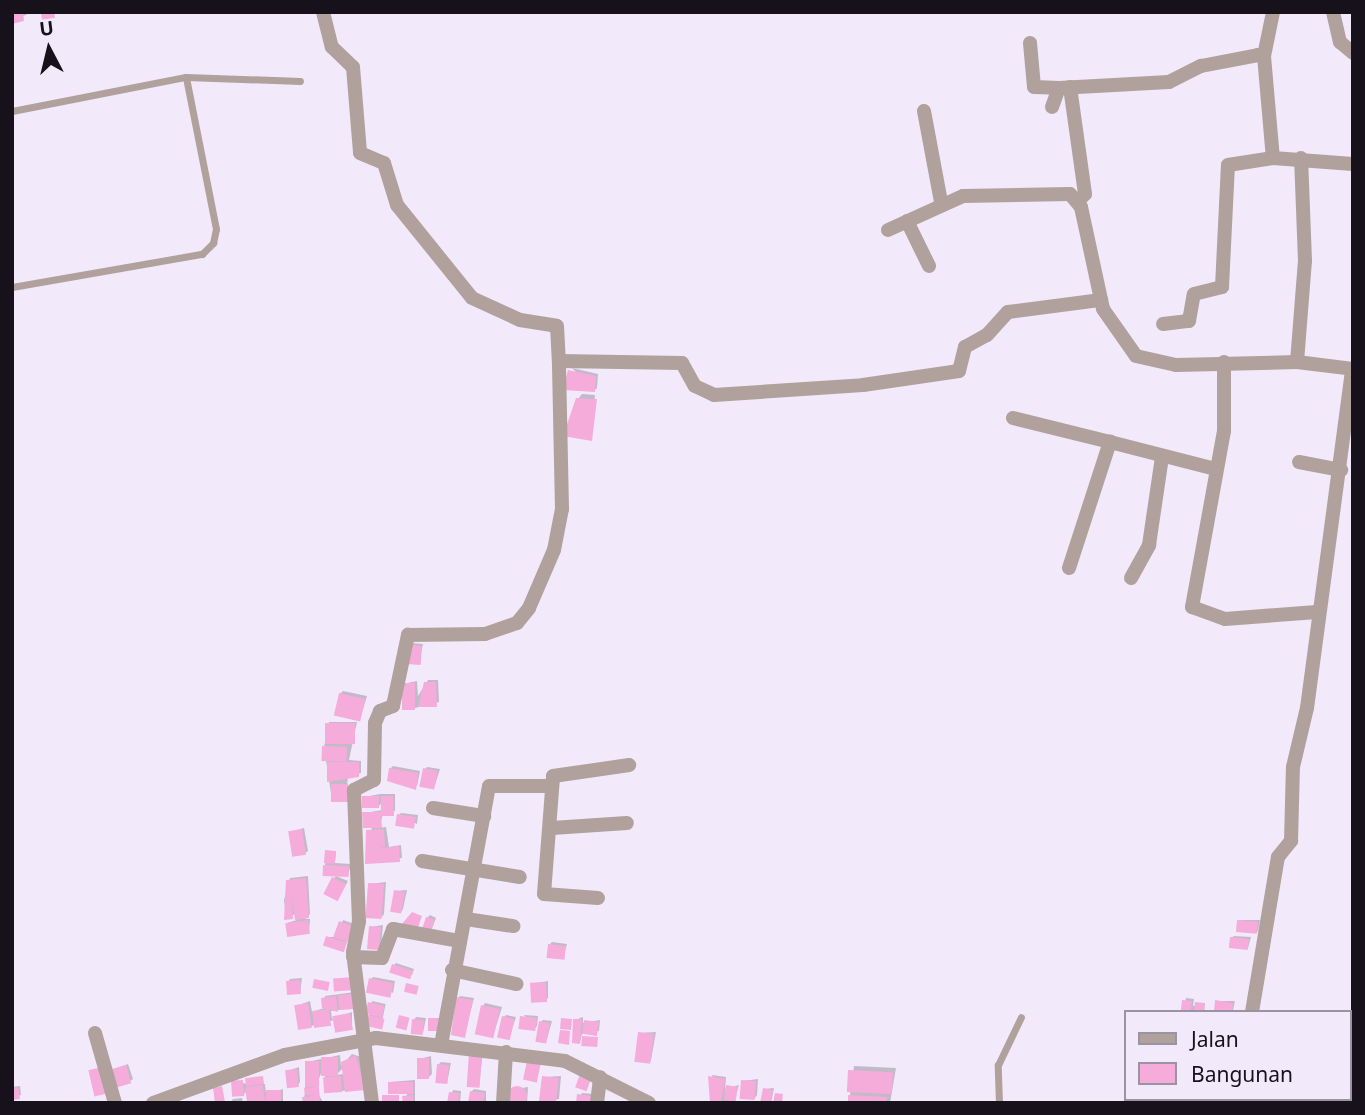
<!DOCTYPE html>
<html>
<head>
<meta charset="utf-8">
<style>
  body { margin:0 }
  #map { position:relative; width:1365px; height:1115px; overflow:hidden; background:#f2e9fb; font-family:"Noto Sans",sans-serif }
  div>[style] { position:absolute }
  [style*='--x'] { left:calc(var(--x)*1px); top:calc(var(--y)*1px); width:calc(var(--w)*1px); rotate:calc(var(--a)*1deg) }
  .shadow>* { inset:0; background:#0003; transform-origin:0 0 }
  .building>* { inset:0; background:#f5acdb; transform-origin:0 0 }
  .round { border-radius:50% }
  .lane>* { height:7px; margin:-3.5px; padding:0 3.5px; transform-origin:3.5px; border-radius:3.5px; background:#b0a19c }
  .street>* { height:14px; margin:-7px; padding:0 7px; transform-origin:7px; border-radius:7px; background:#b0a19c }
  span { translate:-50% -50%; white-space:nowrap; text-align:center; line-height:1.15; -webkit-text-stroke:7px #f2e9fb; paint-order:stroke }
  .frame { position:absolute; inset:0; border:14px solid #16111b; pointer-events:none }
  .legend { position:absolute; left:1124px; top:1010px; width:228px; height:91px; box-sizing:border-box; background:#f2e9fb; border:2px solid #9a93a1; margin:0; padding:9px 12px; list-style:none; font-size:21px; color:#16111b }
  .legend li { display:flex; align-items:center; gap:14px; height:35px }
  .legend b { width:35px; border:2px solid #9a93a1 }
  .north { position:absolute; left:14px; top:14px; width:70px; height:70px; -webkit-text-stroke:5px #f2e9fb; paint-order:stroke; rotate:353deg; font-size:19px; font-weight:700; line-height:28px; text-align:center; color:#16111b }
  .north::after { content:''; display:block; margin:auto; width:24px; height:32px; background:#16111b; clip-path:polygon(50% 0,100% 100%,50% 72%,0 100%) }
</style>
</head>
<body>
<div id="map">
  <div class="shadow">
    <div style="clip-path:polygon(12px 12px,32px 12px,13px 21px,12px 31px)"></div>
    <div style="clip-path:polygon(572px 368px,598px 374px,597px 388px,594px 391px)"></div>
    <div style="clip-path:polygon(582px 394px,595px 395px,591px 439px,578px 399px)"></div>
    <div style="clip-path:polygon(412px 643px,423px 644px,419px 664px)"></div>
    <div style="clip-path:polygon(428px 680px,438px 680px,439px 702px,415px 708px,403px 684px,417px 681px,418px 696px)"></div>
    <div style="clip-path:polygon(343px 691px,367px 696px,360px 719px,340px 694px)"></div>
    <div style="clip-path:polygon(329px 722px,357px 722px,349px 760px,361px 761px,361px 773px,348px 775px,346px 800px,332px 800px,324px 747px)"></div>
    <div style="clip-path:polygon(393px 766px,420px 771px,417px 786px,390px 769px)"></div>
    <div style="clip-path:polygon(427px 767px,440px 769px,434px 788px,425px 769px)"></div>
    <div style="clip-path:polygon(380px 794px,395px 794px,395px 811px,383px 814px,379px 828px,386px 827px,389px 847px,401px 845px,402px 858px,367px 862px,372px 826px,364px 813px,383px 810px,383px 801px,379px 806px,364px 797px)"></div>
    <div style="clip-path:polygon(401px 813px,418px 815px,417px 824px,399px 815px)"></div>
    <div style="clip-path:polygon(304px 828px,308px 851px,305px 853px,289px 832px)"></div>
    <div style="clip-path:polygon(327px 851px,336px 851px,335px 863px,351px 864px,348px 875px,325px 865px)"></div>
    <div style="clip-path:polygon(308px 876px,310px 914px,305px 919px,310px 919px,309px 932px,287px 923px,297px 920px,295px 914px,286px 918px,284px 900px,290px 878px)"></div>
    <div style="clip-path:polygon(336px 876px,348px 881px,338px 899px,334px 878px)"></div>
    <div style="clip-path:polygon(386px 882px,384px 914px,382px 917px,370px 884px)"></div>
    <div style="clip-path:polygon(407px 890px,403px 909px,401px 912px,395px 891px)"></div>
    <div style="clip-path:polygon(430px 915px,436px 918px,431px 931px,427px 918px)"></div>
    <div style="clip-path:polygon(343px 920px,354px 924px,343px 951px,328px 937px,336px 937px)"></div>
    <div style="clip-path:polygon(1239px 920px,1260px 920px,1258px 931px,1256px 933px)"></div>
    <div style="clip-path:polygon(383px 925px,381px 946px,379px 948px,371px 927px)"></div>
    <div style="clip-path:polygon(1251px 937px,1248px 948px,1231px 938px,1234px 936px)"></div>
    <div style="clip-path:polygon(552px 942px,567px 944px,563px 959px,550px 944px)"></div>
    <div style="clip-path:polygon(396px 963px,414px 969px,412px 975px,394px 965px)"></div>
    <div style="clip-path:polygon(373px 977px,395px 981px,393px 993px,371px 979px)"></div>
    <div style="clip-path:polygon(302px 978px,300px 993px,288px 982px,290px 979px)"></div>
    <div style="clip-path:polygon(548px 981px,548px 998px,546px 1000px,531px 984px)"></div>
    <div style="clip-path:polygon(355px 992px,353px 1008px,331px 1011px,332px 1019px,352px 1012px,352px 1029px,334px 1020px,311px 1026px,296px 1006px,310px 1001px,312px 1012px,324px 1008px,325px 996px)"></div>
    <div style="clip-path:polygon(460px 996px,474px 998px,464px 1036px,458px 998px)"></div>
    <div style="clip-path:polygon(1186px 998px,1194px 999px,1193px 1006px,1205px 1003px,1204px 1012px,1182px 1012px)"></div>
    <div style="left:372px;top:1001px;width:14px;height:24px;rotate:12deg"></div>
    <div style="clip-path:polygon(1217px 1001px,1235px 1001px,1233px 1010px,1232px 1012px)"></div>
    <div style="clip-path:polygon(485px 1003px,502px 1007px,493px 1036px,483px 1006px)"></div>
    <div style="clip-path:polygon(506px 1015px,516px 1017px,509px 1038px,504px 1017px)"></div>
    <div style="clip-path:polygon(524px 1015px,538px 1016px,537px 1026px,543px 1020px,552px 1021px,546px 1042px,540px 1023px,534px 1029px)"></div>
    <div style="clip-path:polygon(416px 1017px,426px 1018px,423px 1033px,414px 1020px)"></div>
    <div style="clip-path:polygon(583px 1017px,583px 1023px,600px 1020px,599px 1031px,582px 1034px,580px 1042px,575px 1020px)"></div>
    <div style="clip-path:polygon(656px 1032px,651px 1060px,649px 1062px,639px 1033px)"></div>
    <div style="clip-path:polygon(483px 1052px,479px 1084px,474px 1089px,486px 1091px,486px 1103px,468px 1103px,471px 1092px,476px 1087px,467px 1086px)"></div>
    <div style="clip-path:polygon(evenodd,352px 1054px,364px 1058px,367px 1086px,342px 1091px,321px 1073px,316px 1088px,323px 1103px,304px 1103px,307px 1062px,340px 1055px,341px 1066px,352px 1054px,343px 1068px,344px 1074px,336px 1075px,343px 1068px)"></div>
    <div style="clip-path:polygon(431px 1056px,432px 1074px,429px 1077px,419px 1059px)"></div>
    <div style="clip-path:polygon(441px 1062px,451px 1063px,447px 1083px,439px 1064px)"></div>
    <div style="clip-path:polygon(128px 1064px,133px 1079px,130px 1081px,112px 1070px)"></div>
    <div style="clip-path:polygon(854px 1066px,896px 1068px,890px 1103px,849px 1103px)"></div>
    <div style="clip-path:polygon(299px 1067px,300px 1082px,298px 1085px,287px 1071px)"></div>
    <div style="clip-path:polygon(712px 1075px,726px 1077px,725px 1089px,739px 1085px,734px 1100px,721px 1103px)"></div>
    <div style="clip-path:polygon(561px 1076px,559px 1099px,542px 1103px,544px 1077px)"></div>
    <div style="clip-path:polygon(758px 1079px,757px 1095px,755px 1098px,743px 1081px)"></div>
    <div style="clip-path:polygon(415px 1080px,415px 1103px,404px 1103px,408px 1092px,389px 1082px)"></div>
    <div style="clip-path:polygon(233px 1083px,265px 1084px,266px 1094px,283px 1089px,283px 1103px,268px 1103px,268px 1096px,265px 1103px,249px 1103px,247px 1091px,243px 1095px)"></div>
    <div style="clip-path:polygon(20px 1086px,21px 1095px,12px 1098px,12px 1087px)"></div>
    <div style="clip-path:polygon(528px 1087px,527px 1103px,506px 1103px,511px 1090px)"></div>
    <div style="clip-path:polygon(774px 1088px,771px 1103px,762px 1103px,764px 1089px)"></div>
    <div style="clip-path:polygon(453px 1090px,461px 1091px,460px 1103px,449px 1103px)"></div>
    <div style="clip-path:polygon(582px 1093px,593px 1094px,592px 1103px,566px 1103px,578px 1101px)"></div>
    <div style="clip-path:polygon(242px 1098px,243px 1103px,230px 1103px,233px 1099px)"></div>
    <div style="clip-path:polygon(1203px 1099px,1230px 1099px,1230px 1103px)"></div>
    <div style="clip-path:polygon(1255px 1099px,1293px 1099px,1255px 1103px)"></div>
    <div style="clip-path:polygon(1180px 1100px,1197px 1100px,1197px 1103px,1177px 1103px)"></div>
  </div>
  <div class="building">
    <div style="clip-path:polygon(12px 12px,23px 12px,24px 21px,12px 24px)"></div>
    <div style="clip-path:polygon(41px 12px,54px 12px,55px 18px,42px 20px)"></div>
    <div style="clip-path:polygon(568px 370px,596px 376px,595px 392px,563px 390px)"></div>
    <div style="clip-path:polygon(576px 398px,597px 399px,592px 441px,563px 436px)"></div>
    <div style="left:408px;top:645px;width:14px;height:19px;rotate:4deg"></div>
    <div style="clip-path:polygon(424px 682px,436px 682px,437px 707px,418px 707px)"></div>
    <div style="left:402px;top:683px;width:13px;height:27px"></div>
    <div style="left:339px;top:693px;width:27px;height:23px;rotate:13deg"></div>
    <div style="left:355px;top:723px;width:21px;height:30px;rotate:90deg"></div>
    <div style="left:322px;top:746px;width:25px;height:15px;rotate:2deg"></div>
    <div style="clip-path:polygon(327px 762px,359px 762px,359px 777px,327px 782px)"></div>
    <div style="clip-path:polygon(389px 768px,418px 773px,416px 790px,387px 781px)"></div>
    <div style="left:423px;top:768px;width:15px;height:19px;rotate:11deg"></div>
    <div style="left:331px;top:784px;width:17px;height:18px"></div>
    <div style="left:362px;top:796px;width:17px;height:12px"></div>
    <div style="clip-path:polygon(381px 796px,393px 796px,394px 816px,381px 816px,382px 828px,363px 828px,362px 812px,381px 812px)"></div>
    <div style="left:397px;top:814px;width:19px;height:12px;rotate:9deg"></div>
    <div style="left:302px;top:829px;width:26px;height:14px;rotate:81deg"></div>
    <div style="clip-path:polygon(384px 829px,385px 847px,373px 849px,399px 846px,400px 862px,365px 864px,366px 830px)"></div>
    <div style="left:325px;top:850px;width:11px;height:13px;rotate:5deg"></div>
    <div style="left:323px;top:865px;width:26px;height:11px;rotate:2deg"></div>
    <div style="left:332px;top:877px;width:16px;height:19px;rotate:27deg"></div>
    <div style="clip-path:polygon(306px 878px,309px 918px,295px 920px,292px 898px,293px 919px,284px 920px,286px 880px)"></div>
    <div style="left:368px;top:883px;width:16px;height:35px;rotate:4deg"></div>
    <div style="left:394px;top:890px;width:11px;height:22px;rotate:10deg"></div>
    <div style="clip-path:polygon(412px 912px,422px 916px,416px 933px,401px 925px)"></div>
    <div style="left:426px;top:917px;width:9px;height:16px;rotate:18deg"></div>
    <div style="left:308px;top:920px;width:14px;height:23px;rotate:82deg"></div>
    <div style="left:1237px;top:920px;width:21px;height:12px;rotate:5deg"></div>
    <div style="left:339px;top:921px;width:15px;height:17px;rotate:20deg"></div>
    <div style="left:369px;top:926px;width:12px;height:23px;rotate:5deg"></div>
    <div style="left:326px;top:936px;width:22px;height:10px;rotate:18deg"></div>
    <div style="left:1230px;top:937px;width:19px;height:11px;rotate:6deg"></div>
    <div style="left:548px;top:944px;width:18px;height:14px;rotate:6deg"></div>
    <div style="left:392px;top:964px;width:22px;height:9px;rotate:18deg"></div>
    <div style="left:354px;top:977px;width:13px;height:21px;rotate:86deg"></div>
    <div style="left:369px;top:978px;width:25px;height:15px;rotate:12deg"></div>
    <div style="left:314px;top:979px;width:16px;height:9px;rotate:11deg"></div>
    <div style="left:300px;top:980px;width:14px;height:14px;rotate:86deg"></div>
    <div style="left:546px;top:982px;width:20px;height:16px;rotate:87deg"></div>
    <div style="left:406px;top:983px;width:13px;height:9px;rotate:13deg"></div>
    <div style="left:353px;top:994px;width:15px;height:15px;rotate:86deg"></div>
    <div style="clip-path:polygon(336px 996px,338px 1012px,322px 1008px,321px 998px)"></div>
    <div style="clip-path:polygon(456px 997px,473px 1000px,465px 1038px,451px 1035px)"></div>
    <div style="left:1182px;top:1000px;width:10px;height:12px;rotate:6deg"></div>
    <div style="clip-path:polygon(1215px 1000px,1233px 1003px,1232px 1012px,1214px 1012px)"></div>
    <div style="left:368px;top:1002px;width:17px;height:12px;rotate:13deg"></div>
    <div style="left:1195px;top:1002px;width:10px;height:10px;rotate:6deg"></div>
    <div style="left:308px;top:1003px;width:25px;height:14px;rotate:81deg"></div>
    <div style="left:481px;top:1005px;width:19px;height:30px;rotate:12deg"></div>
    <div style="left:329px;top:1009px;width:17px;height:17px;rotate:83deg"></div>
    <div style="left:350px;top:1013px;width:17px;height:18px;rotate:80deg"></div>
    <div style="left:368px;top:1015px;width:17px;height:11px;rotate:13deg"></div>
    <div style="left:399px;top:1015px;width:11px;height:13px;rotate:15deg"></div>
    <div style="left:502px;top:1016px;width:13px;height:22px;rotate:13deg"></div>
    <div style="left:520px;top:1016px;width:17px;height:13px;rotate:7deg"></div>
    <div style="left:428px;top:1018px;width:12px;height:13px"></div>
    <div style="left:561px;top:1018px;width:11px;height:11px;rotate:5deg"></div>
    <div style="left:412px;top:1019px;width:12px;height:15px;rotate:5deg"></div>
    <div style="clip-path:polygon(573px 1019px,582px 1019px,580px 1044px,572px 1043px)"></div>
    <div style="left:584px;top:1020px;width:15px;height:14px;rotate:8deg"></div>
    <div style="left:539px;top:1021px;width:11px;height:21px;rotate:10deg"></div>
    <div style="clip-path:polygon(560px 1030px,570px 1031px,569px 1045px,558px 1043px)"></div>
    <div style="left:638px;top:1032px;width:16px;height:30px;rotate:7deg"></div>
    <div style="left:582px;top:1036px;width:16px;height:10px;rotate:4deg"></div>
    <div style="left:469px;top:1053px;width:13px;height:34px;rotate:4deg"></div>
    <div style="clip-path:polygon(356px 1055px,365px 1090px,345px 1092px,341px 1062px)"></div>
    <div style="left:321px;top:1057px;width:17px;height:19px"></div>
    <div style="left:417px;top:1058px;width:12px;height:21px"></div>
    <div style="left:305px;top:1061px;width:14px;height:26px"></div>
    <div style="left:527px;top:1061px;width:14px;height:19px;rotate:12deg"></div>
    <div style="left:437px;top:1064px;width:12px;height:19px;rotate:5deg"></div>
    <div style="left:126px;top:1065px;width:19px;height:17px;rotate:74deg"></div>
    <div style="left:102px;top:1067px;width:27px;height:14px;rotate:77deg"></div>
    <div style="left:297px;top:1069px;width:18px;height:12px;rotate:84deg"></div>
    <div style="left:848px;top:1070px;width:45px;height:22px;rotate:3deg"></div>
    <div style="left:580px;top:1074px;width:12px;height:14px;rotate:20deg"></div>
    <div style="left:263px;top:1076px;width:8px;height:18px;rotate:83deg"></div>
    <div style="left:341px;top:1076px;width:16px;height:18px;rotate:86deg"></div>
    <div style="left:542px;top:1076px;width:17px;height:26px;rotate:7deg"></div>
    <div style="clip-path:polygon(708px 1076px,725px 1079px,721px 1103px,710px 1103px)"></div>
    <div style="left:243px;top:1080px;width:16px;height:12px;rotate:86deg"></div>
    <div style="left:741px;top:1080px;width:15px;height:19px;rotate:4deg"></div>
    <div style="left:388px;top:1082px;width:25px;height:12px"></div>
    <div style="left:263px;top:1085px;width:17px;height:18px;rotate:83deg"></div>
    <div style="left:726px;top:1085px;width:12px;height:15px;rotate:9deg"></div>
    <div style="clip-path:polygon(222px 1086px,225px 1102px,215px 1103px,213px 1088px)"></div>
    <div class="round" style="left:507px;top:1086px;width:20px;height:20px"></div>
    <div style="clip-path:polygon(18px 1087px,20px 1099px,12px 1100px,12px 1088px)"></div>
    <div style="clip-path:polygon(319px 1087px,320px 1103px,303px 1103px,302px 1097px,314px 1096px,305px 1095px,304px 1088px)"></div>
    <div style="clip-path:polygon(763px 1088px,773px 1090px,770px 1103px,760px 1103px)"></div>
    <div style="left:281px;top:1090px;width:13px;height:15px;rotate:90deg"></div>
    <div style="clip-path:polygon(470px 1091px,485px 1093px,483px 1103px,468px 1103px)"></div>
    <div style="clip-path:polygon(449px 1092px,460px 1093px,458px 1103px,447px 1103px)"></div>
    <div style="clip-path:polygon(775px 1093px,783px 1094px,782px 1103px,773px 1103px)"></div>
    <div style="clip-path:polygon(577px 1094px,591px 1096px,590px 1103px,576px 1103px)"></div>
    <div style="left:399px;top:1095px;width:8px;height:17px;rotate:90deg"></div>
    <div style="clip-path:polygon(413px 1095px,413px 1103px,403px 1103px,402px 1096px)"></div>
    <div style="clip-path:polygon(848px 1095px,887px 1097px,886px 1103px,848px 1103px)"></div>
    <div style="clip-path:polygon(1205px 1099px,1229px 1099px,1204px 1103px)"></div>
    <div style="clip-path:polygon(1254px 1099px,1290px 1099px,1253px 1103px)"></div>
  </div>
  <div class="lane">
    <div style="--x:12;--y:111;--w:177;--a:-11.1"></div>
    <div style="--x:186;--y:77;--w:114;--a:2"></div>
    <div style="--x:12;--y:287;--w:193;--a:-9.9"></div>
    <div style="--x:202;--y:254;--w:16;--a:-45"></div>
    <div style="--x:213;--y:243;--w:14;--a:-78"></div>
    <div style="--x:216;--y:229;--w:155;--a:-101.2"></div>
    <div style="--x:999;--y:1103;--w:38;--a:-92"></div>
    <div style="--x:998;--y:1065;--w:53;--a:-64.4"></div>
  </div>
  <div class="street">
    <div style="--x:323;--y:12;--w:36;--a:76"></div>
    <div style="--x:332;--y:47;--w:29;--a:44"></div>
    <div style="--x:353;--y:67;--w:86;--a:85.3"></div>
    <div style="--x:360;--y:153;--w:26;--a:23"></div>
    <div style="--x:384;--y:163;--w:44;--a:72.8"></div>
    <div style="--x:397;--y:205;--w:119;--a:51.1"></div>
    <div style="--x:472;--y:298;--w:53;--a:24.6"></div>
    <div style="--x:520;--y:320;--w:37;--a:9"></div>
    <div style="--x:557;--y:326;--w:35;--a:87"></div>
    <div style="--x:559;--y:361;--w:123;--a:0.9"></div>
    <div style="--x:682;--y:363;--w:26;--a:61"></div>
    <div style="--x:695;--y:386;--w:21;--a:25"></div>
    <div style="--x:714;--y:395;--w:149;--a:-3.8"></div>
    <div style="--x:863;--y:385;--w:97;--a:-8.3"></div>
    <div style="--x:959;--y:371;--w:25;--a:-76"></div>
    <div style="--x:965;--y:347;--w:25;--a:-29"></div>
    <div style="--x:987;--y:335;--w:31;--a:-48"></div>
    <div style="--x:1008;--y:312;--w:94;--a:-7.4"></div>
    <div style="--x:1333;--y:12;--w:31;--a:77"></div>
    <div style="--x:1340;--y:42;--w:17;--a:40"></div>
    <div style="--x:1030;--y:43;--w:44;--a:84.8"></div>
    <div style="--x:1034;--y:87;--w:25;--a:2"></div>
    <div style="--x:1264;--y:56;--w:45;--a:-78.4"></div>
    <div style="--x:1070;--y:87;--w:108;--a:82"></div>
    <div style="--x:1085;--y:194;--w:8;--a:135"></div>
    <div style="--x:1052;--y:107;--w:20;--a:-70"></div>
    <div style="--x:1059;--y:88;--w:110;--a:-3.1"></div>
    <div style="--x:1169;--y:82;--w:36;--a:-27"></div>
    <div style="--x:1201;--y:66;--w:58;--a:-10.9"></div>
    <div style="--x:1258;--y:55;--w:6;--a:9"></div>
    <div style="--x:1264;--y:56;--w:102;--a:85"></div>
    <div style="--x:924;--y:111;--w:93;--a:79.4"></div>
    <div style="--x:907;--y:221;--w:50;--a:63.9"></div>
    <div style="--x:888;--y:230;--w:82;--a:-24.4"></div>
    <div style="--x:963;--y:196;--w:107;--a:-1.1"></div>
    <div style="--x:1070;--y:194;--w:17;--a:50"></div>
    <div style="--x:1081;--y:207;--w:104;--a:77.8"></div>
    <div style="--x:1103;--y:309;--w:57;--a:54.9"></div>
    <div style="--x:1136;--y:356;--w:41;--a:12.7"></div>
    <div style="--x:1176;--y:365;--w:121;--a:-1.4"></div>
    <div style="--x:1297;--y:362;--w:56;--a:7.1"></div>
    <div style="--x:1163;--y:324;--w:26;--a:-7"></div>
    <div style="--x:1189;--y:321;--w:27;--a:-80"></div>
    <div style="--x:1194;--y:294;--w:29;--a:-14"></div>
    <div style="--x:1222;--y:287;--w:122;--a:-87.2"></div>
    <div style="--x:1228;--y:165;--w:46;--a:-8.8"></div>
    <div style="--x:1273;--y:158;--w:80;--a:4.3"></div>
    <div style="--x:1224;--y:362;--w:69;--a:90"></div>
    <div style="--x:1224;--y:431;--w:179;--a:100.3"></div>
    <div style="--x:1192;--y:607;--w:35;--a:20"></div>
    <div style="--x:1225;--y:619;--w:92;--a:-4.4"></div>
    <div style="--x:1297;--y:362;--w:101;--a:-85.5"></div>
    <div style="--x:1305;--y:261;--w:103;--a:-92.2"></div>
    <div style="--x:1013;--y:418;--w:100;--a:13.9"></div>
    <div style="--x:1299;--y:462;--w:43;--a:10.8"></div>
    <div style="--x:1069;--y:568;--w:133;--a:-72"></div>
    <div style="--x:1110;--y:442;--w:109;--a:14.3"></div>
    <div style="--x:1131;--y:578;--w:38;--a:-61"></div>
    <div style="--x:1149;--y:545;--w:89;--a:-81.6"></div>
    <div style="--x:433;--y:808;--w:52;--a:8.9"></div>
    <div style="--x:552;--y:828;--w:75;--a:-3.8"></div>
    <div style="--x:422;--y:861;--w:99;--a:9.3"></div>
    <div style="--x:598;--y:898;--w:54;--a:-175.8"></div>
    <div style="--x:544;--y:894;--w:118;--a:-85.6"></div>
    <div style="--x:553;--y:776;--w:77;--a:-8.2"></div>
    <div style="--x:466;--y:919;--w:48;--a:8.5"></div>
    <div style="--x:353;--y:957;--w:29;--a:2"></div>
    <div style="--x:382;--y:958;--w:31;--a:-69"></div>
    <div style="--x:393;--y:929;--w:68;--a:10.2"></div>
    <div style="--x:452;--y:970;--w:66;--a:12.3"></div>
    <div style="--x:1252;--y:1012;--w:157;--a:-80.5"></div>
    <div style="--x:1278;--y:857;--w:21;--a:-51"></div>
    <div style="--x:1291;--y:841;--w:74;--a:-88.5"></div>
    <div style="--x:1293;--y:767;--w:61;--a:-76.7"></div>
    <div style="--x:1307;--y:708;--w:342;--a:-82.4"></div>
    <div style="--x:95;--y:1033;--w:73;--a:74.1"></div>
    <div style="--x:441;--y:1045;--w:263;--a:-79.5"></div>
    <div style="--x:489;--y:786;--w:63;--a:0"></div>
    <div style="--x:153;--y:1103;--w:140;--a:-20"></div>
    <div style="--x:285;--y:1055;--w:93;--a:-10.6"></div>
    <div style="--x:376;--y:1038;--w:190;--a:6.9"></div>
    <div style="--x:565;--y:1061;--w:94;--a:26.6"></div>
    <div style="--x:372;--y:1103;--w:152;--a:-97.2"></div>
    <div style="--x:353;--y:952;--w:31;--a:-79"></div>
    <div style="--x:359;--y:922;--w:132;--a:-92.2"></div>
    <div style="--x:354;--y:790;--w:22;--a:-27"></div>
    <div style="--x:374;--y:780;--w:57;--a:-89"></div>
    <div style="--x:375;--y:723;--w:13;--a:-67"></div>
    <div style="--x:380;--y:711;--w:14;--a:-21"></div>
    <div style="--x:393;--y:706;--w:73;--a:-78.1"></div>
    <div style="--x:408;--y:635;--w:77;--a:-0.7"></div>
    <div style="--x:485;--y:634;--w:34;--a:-19"></div>
    <div style="--x:517;--y:623;--w:19;--a:-51"></div>
    <div style="--x:529;--y:608;--w:63;--a:-66.7"></div>
    <div style="--x:554;--y:550;--w:42;--a:-79"></div>
    <div style="--x:562;--y:509;--w:148;--a:-91.2"></div>
    <div style="--x:503;--y:1103;--w:51;--a:-86.6"></div>
    <div style="--x:597;--y:1103;--w:26;--a:-83"></div>
    <div style="--x:1240;--y:1103;--w:4;--a:-76"></div>
  </div>
  <div class="frame"></div>
  <ul class="legend">
  <li><b style="height:9px;background:#b0a19c"></b>Jalan</li>
  <li><b style="height:19px;background:#f5acdb"></b>Bangunan</li>
  </ul>
  <div class="north">U</div>
</div>
</body>
</html>
